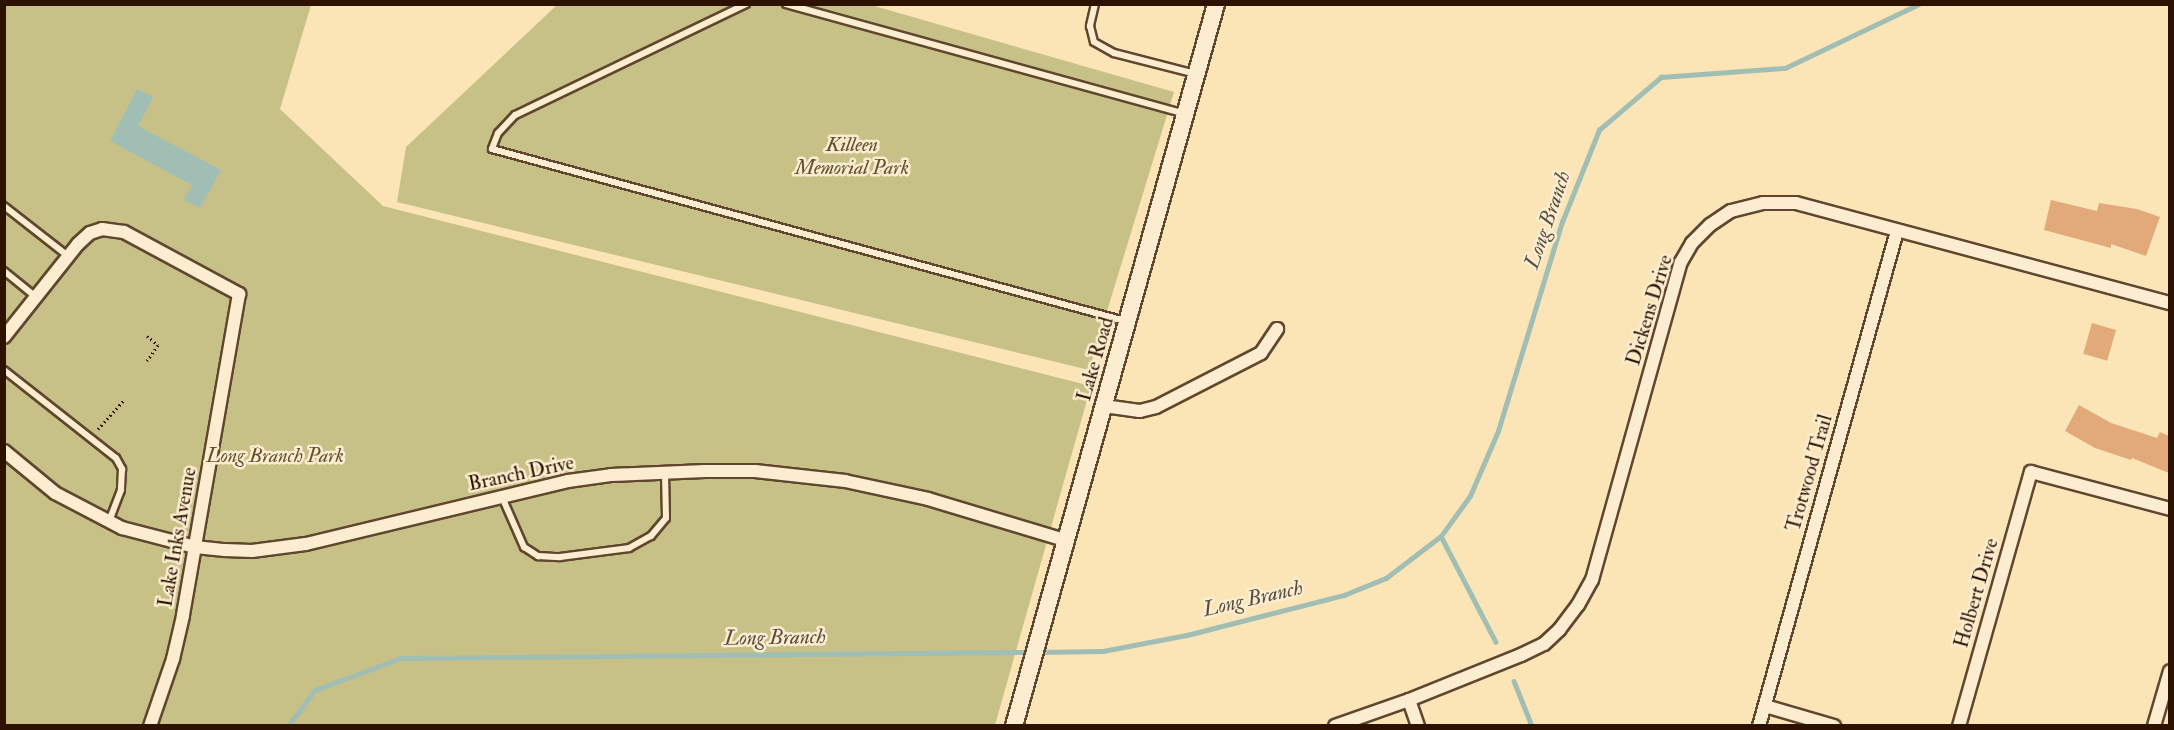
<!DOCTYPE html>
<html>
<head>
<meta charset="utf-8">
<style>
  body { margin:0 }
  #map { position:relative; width:2174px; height:730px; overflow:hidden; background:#fbe4b6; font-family:"IM FELL Double Pica",serif }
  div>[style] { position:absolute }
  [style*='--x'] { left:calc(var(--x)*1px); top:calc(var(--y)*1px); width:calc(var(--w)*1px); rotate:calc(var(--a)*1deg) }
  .green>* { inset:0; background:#c7c188 }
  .water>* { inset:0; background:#a0beb4 }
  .stream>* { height:4.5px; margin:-2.25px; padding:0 2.25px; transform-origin:2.25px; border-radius:2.25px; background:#a0beb4 }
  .building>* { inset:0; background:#e2a97a; transform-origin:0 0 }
  .path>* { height:3px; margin-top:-1.5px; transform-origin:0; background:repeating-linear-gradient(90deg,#2d1200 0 1.5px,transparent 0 4.5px) }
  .roads { filter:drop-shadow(2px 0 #60462e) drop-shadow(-2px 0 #60462e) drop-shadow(0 2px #60462e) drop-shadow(0 -2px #60462e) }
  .lane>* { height:6px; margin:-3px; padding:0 3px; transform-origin:3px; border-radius:3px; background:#fcedd0 }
  .street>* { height:12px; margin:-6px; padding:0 6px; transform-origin:6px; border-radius:6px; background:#fcedd0 }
  .secondary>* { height:16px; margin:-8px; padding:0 8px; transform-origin:8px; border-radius:8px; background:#fcedd0 }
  span { translate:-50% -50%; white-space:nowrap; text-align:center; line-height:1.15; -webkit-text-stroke:5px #fcedd0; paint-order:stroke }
  .park-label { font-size:20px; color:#634f30; font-style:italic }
  .street-label { font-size:20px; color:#2d1200 }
  .water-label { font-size:21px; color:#554e3f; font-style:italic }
  .frame { position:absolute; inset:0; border:6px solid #2d1200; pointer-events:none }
</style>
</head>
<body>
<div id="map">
  <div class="green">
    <div style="clip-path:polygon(4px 5px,311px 5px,280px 109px,383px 206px,1091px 386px,995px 725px,5px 725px)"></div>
    <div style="clip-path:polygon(557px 5px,871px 5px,1174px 92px,1089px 370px,397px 202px,406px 147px)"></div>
  </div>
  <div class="water">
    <div style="clip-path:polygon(137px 89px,153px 97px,138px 126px,221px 170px,200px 208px,184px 200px,192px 185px,110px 141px)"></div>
  </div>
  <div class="stream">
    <div style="--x:1441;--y:536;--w:119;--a:62.6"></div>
    <div style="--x:1039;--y:652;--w:64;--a:-0.9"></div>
    <div style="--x:1103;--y:651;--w:86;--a:-10.8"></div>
    <div style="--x:1187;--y:635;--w:162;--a:-14.3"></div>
    <div style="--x:1344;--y:595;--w:45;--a:-22"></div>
    <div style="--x:1386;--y:578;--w:69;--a:-37.4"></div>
    <div style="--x:1441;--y:536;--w:49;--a:-54.1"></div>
    <div style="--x:1470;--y:496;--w:71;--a:-66.7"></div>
    <div style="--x:1498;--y:431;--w:219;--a:-73"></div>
    <div style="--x:1562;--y:222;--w:99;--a:-68.1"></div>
    <div style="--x:1599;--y:130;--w:82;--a:-40.5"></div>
    <div style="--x:1661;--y:77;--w:124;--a:-4.2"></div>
    <div style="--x:1785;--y:68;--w:148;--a:-25.5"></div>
    <div style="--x:1514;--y:681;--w:48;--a:68.2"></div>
    <div style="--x:288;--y:726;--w:45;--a:-53.1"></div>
    <div style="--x:315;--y:690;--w:92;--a:-20.4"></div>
    <div style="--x:401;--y:658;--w:630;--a:-0.55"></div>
  </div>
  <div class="building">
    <div style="clip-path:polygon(2051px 200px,2097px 211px,2099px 203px,2137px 209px,2160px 217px,2146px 256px,2111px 244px,2111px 248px,2044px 230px)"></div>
    <div style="left:2092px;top:323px;width:25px;height:32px;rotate:16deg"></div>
    <div style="clip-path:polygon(2079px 405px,2111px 423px,2157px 438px,2160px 432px,2169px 436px,2169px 473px,2132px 458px,2131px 460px,2095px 448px,2065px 431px)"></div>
  </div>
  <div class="path">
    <div style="--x:147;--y:336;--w:14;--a:39"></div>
    <div style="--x:158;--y:345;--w:19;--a:125"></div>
    <div style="--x:98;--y:429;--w:39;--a:-48"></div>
  </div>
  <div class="roads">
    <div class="lane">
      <div style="--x:746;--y:4;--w:256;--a:154.3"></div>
      <div style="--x:515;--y:115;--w:25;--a:133"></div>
      <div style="--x:498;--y:133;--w:17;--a:111"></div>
      <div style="--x:492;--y:149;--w:656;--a:15.2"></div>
      <div style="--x:786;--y:4;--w:412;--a:15.4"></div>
      <div style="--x:1095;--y:4;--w:23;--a:103"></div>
      <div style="--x:1090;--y:26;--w:16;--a:76"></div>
      <div style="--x:1094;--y:42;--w:23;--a:29"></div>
      <div style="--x:1114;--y:53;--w:85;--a:14.4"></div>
      <div style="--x:4;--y:206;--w:81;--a:38"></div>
      <div style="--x:4;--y:271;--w:41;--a:39.1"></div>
      <div style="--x:4;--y:370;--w:142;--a:38.2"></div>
      <div style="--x:116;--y:458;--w:13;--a:61"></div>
      <div style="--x:122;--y:469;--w:21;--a:93"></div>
      <div style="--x:121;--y:490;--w:33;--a:111"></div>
      <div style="--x:502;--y:497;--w:55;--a:66.3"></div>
      <div style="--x:524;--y:547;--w:17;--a:33"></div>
      <div style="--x:538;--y:556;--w:22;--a:3"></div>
      <div style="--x:560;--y:557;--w:70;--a:-7.4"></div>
      <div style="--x:629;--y:548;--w:25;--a:-29"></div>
      <div style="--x:651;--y:536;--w:23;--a:-50"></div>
      <div style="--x:666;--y:518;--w:45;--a:-91.3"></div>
    </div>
    <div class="street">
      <div style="--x:4;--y:337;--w:119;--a:-51.5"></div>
      <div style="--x:78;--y:244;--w:16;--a:-43"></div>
      <div style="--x:90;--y:233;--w:13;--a:-18"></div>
      <div style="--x:102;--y:229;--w:22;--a:8"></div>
      <div style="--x:124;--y:232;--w:131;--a:28.3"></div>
      <div style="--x:239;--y:294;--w:327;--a:99.9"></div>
      <div style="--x:183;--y:616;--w:44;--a:103.1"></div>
      <div style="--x:173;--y:659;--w:71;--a:108.9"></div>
      <div style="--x:1104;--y:406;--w:36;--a:8"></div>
      <div style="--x:1140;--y:411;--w:16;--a:-14"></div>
      <div style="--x:1156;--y:407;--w:118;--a:-27.2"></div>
      <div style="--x:1261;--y:353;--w:29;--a:-56"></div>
      <div style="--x:4;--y:451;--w:66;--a:39.5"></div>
      <div style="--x:55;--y:493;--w:76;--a:27.6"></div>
      <div style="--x:122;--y:528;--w:75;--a:14.6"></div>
      <div style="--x:195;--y:547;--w:30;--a:6"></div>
      <div style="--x:225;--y:550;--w:27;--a:2"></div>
      <div style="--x:252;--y:551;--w:54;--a:-7.4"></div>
      <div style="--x:306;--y:544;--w:269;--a:-13.5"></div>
      <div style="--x:568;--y:481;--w:43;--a:-7.9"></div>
      <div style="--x:611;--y:475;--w:94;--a:-2.4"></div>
      <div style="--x:705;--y:471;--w:50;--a:0"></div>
      <div style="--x:755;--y:471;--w:91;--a:6.3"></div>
      <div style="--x:845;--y:481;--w:85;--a:12.2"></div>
      <div style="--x:928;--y:499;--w:146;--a:16.7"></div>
      <div style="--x:1409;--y:700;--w:28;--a:71"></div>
      <div style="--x:1765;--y:706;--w:72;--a:16.2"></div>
      <div style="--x:1335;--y:726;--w:78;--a:-19.4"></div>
      <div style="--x:1409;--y:700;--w:121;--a:-21.9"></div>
      <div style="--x:1521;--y:655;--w:25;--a:-26"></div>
      <div style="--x:1544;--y:644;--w:21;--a:-43"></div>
      <div style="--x:1559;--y:630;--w:31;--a:-53"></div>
      <div style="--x:1578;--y:605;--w:29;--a:-61"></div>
      <div style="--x:1592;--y:580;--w:330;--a:-74.4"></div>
      <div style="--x:1681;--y:262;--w:22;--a:-60"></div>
      <div style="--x:1692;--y:243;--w:25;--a:-45"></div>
      <div style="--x:1710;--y:225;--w:25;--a:-34"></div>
      <div style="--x:1731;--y:211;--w:33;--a:-14"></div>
      <div style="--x:1763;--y:203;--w:33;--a:0"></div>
      <div style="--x:1796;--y:203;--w:387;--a:15"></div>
      <div style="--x:1759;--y:726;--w:514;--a:-74.42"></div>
      <div style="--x:1959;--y:726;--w:264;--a:-74.2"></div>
      <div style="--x:2031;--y:472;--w:144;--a:14.9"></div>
      <div style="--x:2154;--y:726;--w:57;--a:-73.8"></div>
    </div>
    <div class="secondary">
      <div style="--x:1014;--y:726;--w:750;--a:-74.37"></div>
    </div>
  </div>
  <div class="park-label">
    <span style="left:852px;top:156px">Killeen<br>Memorial Park</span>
    <span style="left:275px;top:455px">Long Branch Park</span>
  </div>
  <div class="street-label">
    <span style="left:1649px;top:310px;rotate:-73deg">Dickens Drive</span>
    <span style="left:1095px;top:359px;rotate:-74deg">Lake Road</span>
    <span style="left:521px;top:473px;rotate:-12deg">Branch Drive</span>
    <span style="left:1809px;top:473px;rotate:-74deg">Trotwood Trail</span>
    <span style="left:177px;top:537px;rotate:-80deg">Lake Inks Avenue</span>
    <span style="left:1976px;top:593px;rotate:-74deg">Holbert Drive</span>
  </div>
  <div class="water-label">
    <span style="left:1548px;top:220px;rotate:-71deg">Long Branch</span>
    <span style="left:1253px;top:599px;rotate:-13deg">Long Branch</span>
    <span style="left:775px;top:638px;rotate:-1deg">Long Branch</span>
  </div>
  <div class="frame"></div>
</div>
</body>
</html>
